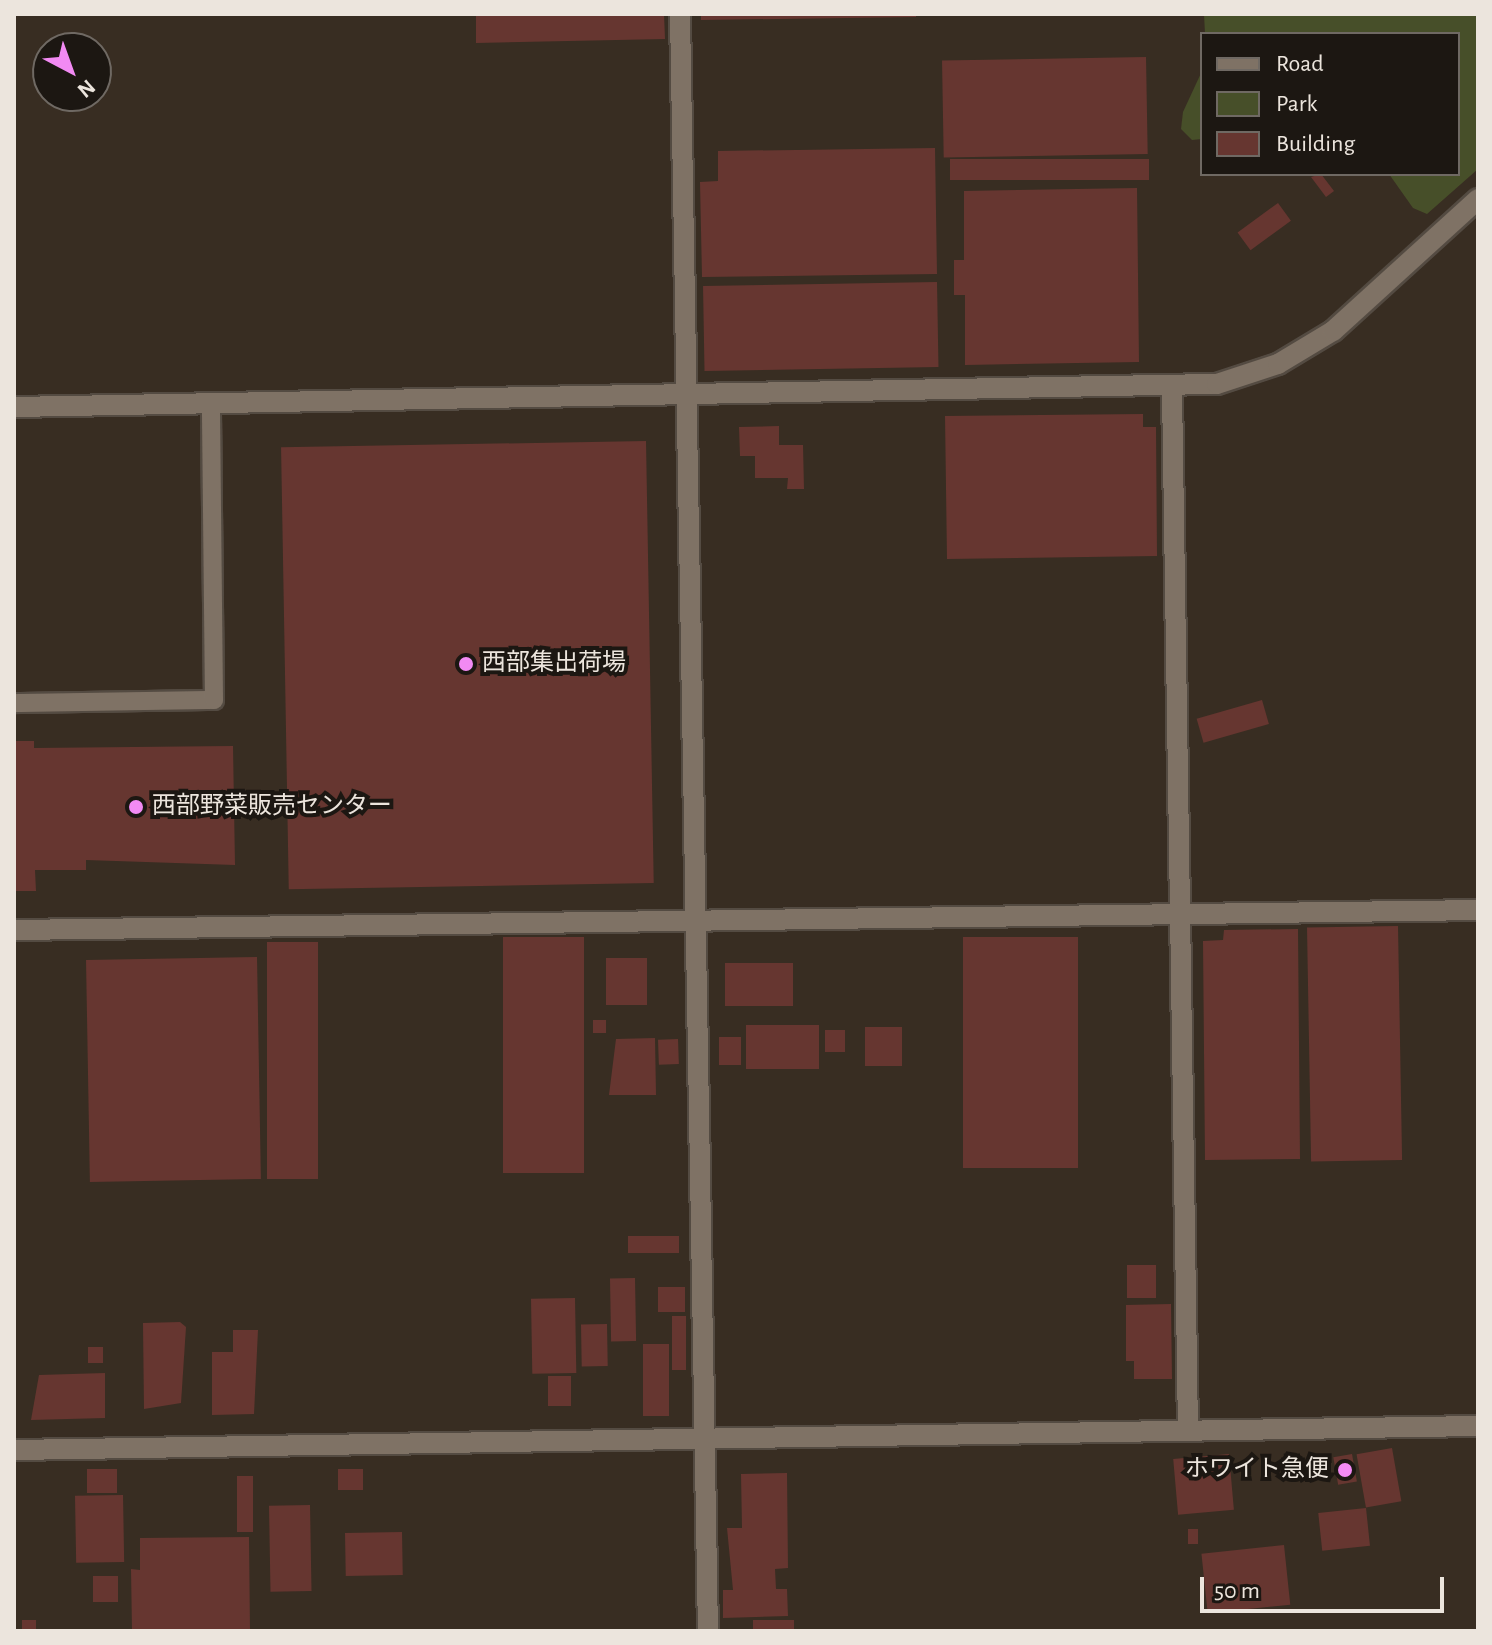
<!DOCTYPE html>
<html>
<head>
<meta charset="utf-8">
<style>
  body { margin:0 }
  #map { position:relative; width:1492px; height:1645px; overflow:hidden; background:#382d22; font-family:"Alegreya Sans","Noto Sans JP",sans-serif }
  div>[style] { position:absolute }
  [style*='--x'] { left:calc(var(--x)*1px); top:calc(var(--y)*1px); width:calc(var(--w)*1px); rotate:calc(var(--a)*1deg) }
  .green>* { inset:0; background:#474f29 }
  .building>* { inset:0; background:#663630; transform-origin:0 0 }
  .roads { filter:drop-shadow(2px 0 #544b42) drop-shadow(-2px 0 #544b42) drop-shadow(0 2px #544b42) drop-shadow(0 -2px #544b42) }
  .service>* { height:18px; margin:-9px; padding:0 9px; transform-origin:9px; border-radius:9px; background:#7f7265 }
  .minor>* { height:20px; margin:-10px; padding:0 10px; transform-origin:10px; border-radius:10px; background:#7f7265 }
  .tertiary>* { height:20px; margin:-10px; padding:0 10px; transform-origin:10px; border-radius:10px; background:#7f7265 }
  .dots>* { width:22px; height:22px; translate:-50% -50%; box-sizing:border-box; border:4px solid #1c1712; border-radius:50% }
  span { translate:-50% -50%; white-space:nowrap; text-align:center; line-height:1.15; -webkit-text-stroke:8px #1c1712; paint-order:stroke }
  .poi-label { font-size:24px; color:#ece5dd }
  .left { translate:0 -50%; text-align:left }
  .right { translate:-100% -50%; text-align:right }
  .frame { position:absolute; inset:0; border:16px solid #ece5dd; pointer-events:none }
  .legend { position:absolute; left:1200px; top:32px; width:260px; height:144px; box-sizing:border-box; background:#1c1712; border:2px solid #6f6963; margin:0; padding:10px 14px; list-style:none; font-size:24px; color:#ece5dd }
  .legend li { display:flex; align-items:center; gap:16px; height:40px }
  .legend b { width:40px; border:2px solid #6f6963 }
  .north { position:absolute; left:32px; top:32px; width:80px; height:80px; box-sizing:border-box; background:#1c1712; border:2px solid #6f6963; border-radius:50%; rotate:139deg; font-size:22px; font-weight:700; line-height:32px; text-align:center; color:#ece5dd }
  .north::after { content:''; display:block; margin:auto; width:28px; height:36px; background:#f28af3; clip-path:polygon(50% 0,100% 100%,50% 72%,0 100%) }
  .scale { position:absolute; left:1200px; top:1577px; width:244px; height:36px; box-sizing:border-box; border:4px solid #ece5dd; border-top:0; padding-left:10px; font-size:24px; line-height:28px; white-space:nowrap; color:#ece5dd; -webkit-text-stroke:6px #1c1712; paint-order:stroke }
</style>
</head>
<body>
<div id="map">
  <div class="green">
    <div style="clip-path:polygon(1204px 14px,1477px 14px,1478px 169px,1427px 214px,1413px 208px,1389px 174px,1458px 174px,1458px 34px,1205px 34px)"></div>
    <div style="clip-path:polygon(1202px 71px,1202px 139px,1192px 140px,1181px 129px,1183px 112px)"></div>
  </div>
  <div class="building">
    <div style="clip-path:polygon(476px 14px,664px 14px,665px 39px,476px 43px)"></div>
    <div style="clip-path:polygon(701px 14px,916px 14px,916px 17px,701px 20px)"></div>
    <div style="left:1146px;top:57px;width:97px;height:204px;rotate:89deg"></div>
    <div style="clip-path:polygon(935px 148px,937px 274px,702px 277px,700px 182px,718px 181px,718px 151px)"></div>
    <div style="left:1149px;top:159px;width:21px;height:199px;rotate:90deg"></div>
    <div style="clip-path:polygon(1321px 174px,1334px 191px,1326px 197px,1311px 177px)"></div>
    <div style="clip-path:polygon(1137px 188px,1139px 362px,965px 365px,965px 295px,954px 295px,954px 260px,964px 260px,964px 191px)"></div>
    <div style="left:1278px;top:203px;width:22px;height:50px;rotate:54deg"></div>
    <div style="left:937px;top:282px;width:85px;height:234px;rotate:89deg"></div>
    <div style="clip-path:polygon(1143px 414px,1143px 427px,1156px 427px,1157px 556px,947px 559px,945px 416px)"></div>
    <div style="clip-path:polygon(779px 426px,779px 445px,803px 445px,804px 489px,787px 489px,788px 478px,755px 478px,755px 456px,740px 456px,739px 427px)"></div>
    <div style="left:646px;top:441px;width:442px;height:365px;rotate:89deg"></div>
    <div style="left:1262px;top:700px;width:25px;height:68px;rotate:74deg"></div>
    <div style="clip-path:polygon(14px 741px,34px 741px,34px 748px,233px 746px,235px 865px,86px 860px,86px 870px,35px 870px,36px 891px,14px 891px)"></div>
    <div style="left:1398px;top:926px;width:234px;height:91px;rotate:89deg"></div>
    <div style="clip-path:polygon(1298px 929px,1300px 1159px,1205px 1160px,1203px 941px,1223px 940px,1224px 930px)"></div>
    <div style="left:503px;top:937px;width:81px;height:236px"></div>
    <div style="left:1078px;top:937px;width:231px;height:115px;rotate:90deg"></div>
    <div style="left:318px;top:942px;width:237px;height:51px;rotate:90deg"></div>
    <div style="left:257px;top:957px;width:222px;height:171px;rotate:89deg"></div>
    <div style="left:606px;top:958px;width:41px;height:47px"></div>
    <div style="left:793px;top:963px;width:43px;height:68px;rotate:90deg"></div>
    <div style="left:593px;top:1020px;width:13px;height:13px"></div>
    <div style="left:819px;top:1025px;width:44px;height:73px;rotate:90deg"></div>
    <div style="left:902px;top:1027px;width:39px;height:37px;rotate:90deg"></div>
    <div style="left:825px;top:1030px;width:20px;height:22px"></div>
    <div style="left:719px;top:1037px;width:22px;height:28px"></div>
    <div style="clip-path:polygon(655px 1038px,656px 1095px,609px 1095px,616px 1039px)"></div>
    <div style="left:678px;top:1039px;width:25px;height:20px;rotate:88deg"></div>
    <div style="left:679px;top:1236px;width:17px;height:51px;rotate:90deg"></div>
    <div style="left:1127px;top:1265px;width:29px;height:33px"></div>
    <div style="left:635px;top:1278px;width:63px;height:25px;rotate:89deg"></div>
    <div style="left:658px;top:1287px;width:27px;height:25px"></div>
    <div style="left:575px;top:1298px;width:75px;height:44px;rotate:89deg"></div>
    <div style="clip-path:polygon(1171px 1304px,1172px 1379px,1134px 1379px,1134px 1361px,1126px 1361px,1126px 1305px)"></div>
    <div style="left:672px;top:1316px;width:14px;height:54px"></div>
    <div style="clip-path:polygon(180px 1322px,186px 1327px,181px 1403px,144px 1409px,143px 1323px)"></div>
    <div style="left:607px;top:1324px;width:42px;height:26px;rotate:89deg"></div>
    <div style="clip-path:polygon(233px 1330px,258px 1330px,254px 1414px,212px 1415px,212px 1352px,233px 1352px)"></div>
    <div style="left:669px;top:1344px;width:72px;height:26px;rotate:90deg"></div>
    <div style="left:88px;top:1347px;width:15px;height:16px"></div>
    <div style="clip-path:polygon(105px 1373px,105px 1418px,31px 1420px,39px 1375px)"></div>
    <div style="left:571px;top:1376px;width:30px;height:23px;rotate:90deg"></div>
    <div style="left:1392px;top:1448px;width:54px;height:36px;rotate:80deg"></div>
    <div style="left:1229px;top:1454px;width:56px;height:56px;rotate:85deg"></div>
    <div style="left:1352px;top:1454px;width:28px;height:19px;rotate:80deg"></div>
    <div style="left:87px;top:1469px;width:30px;height:24px"></div>
    <div style="left:338px;top:1469px;width:25px;height:21px"></div>
    <div style="clip-path:polygon(787px 1473px,788px 1568px,775px 1569px,776px 1589px,787px 1589px,788px 1616px,723px 1618px,723px 1590px,733px 1590px,727px 1528px,742px 1528px,741px 1474px)"></div>
    <div style="left:237px;top:1476px;width:16px;height:56px"></div>
    <div style="left:123px;top:1495px;width:67px;height:48px;rotate:89deg"></div>
    <div style="left:310px;top:1505px;width:86px;height:41px;rotate:89deg"></div>
    <div style="left:1366px;top:1508px;width:38px;height:48px;rotate:84deg"></div>
    <div style="left:1188px;top:1529px;width:10px;height:15px"></div>
    <div style="left:402px;top:1532px;width:43px;height:57px;rotate:89deg"></div>
    <div style="clip-path:polygon(249px 1537px,250px 1631px,132px 1631px,131px 1569px,140px 1570px,140px 1538px)"></div>
    <div style="left:1284px;top:1545px;width:60px;height:83px;rotate:84deg"></div>
    <div style="left:93px;top:1576px;width:25px;height:26px"></div>
    <div style="left:36px;top:1620px;width:11px;height:14px;rotate:90deg"></div>
    <div style="left:794px;top:1620px;width:11px;height:41px;rotate:90deg"></div>
  </div>
  <div class="roads">
    <div class="service">
      <div style="--x:14;--y:703;--w:200;--a:-0.9"></div>
      <div style="--x:214;--y:700;--w:296;--a:-90.6"></div>
    </div>
    <div class="minor">
      <div style="--x:680;--y:14;--w:1617;--a:89.01"></div>
      <div style="--x:1172;--y:390;--w:1041;--a:89.12"></div>
      <div style="--x:14;--y:930;--w:1464;--a:-0.78"></div>
    </div>
    <div class="tertiary">
      <div style="--x:14;--y:407;--w:1203;--a:-1.1"></div>
      <div style="--x:1217;--y:384;--w:64;--a:-18.2"></div>
      <div style="--x:1278;--y:364;--w:64;--a:-31"></div>
      <div style="--x:1333;--y:331;--w:196;--a:-42.3"></div>
      <div style="--x:14;--y:1450;--w:1464;--a:-0.94"></div>
    </div>
  </div>
  <div class="dots">
    <div style="left:466px;top:664px;background:#f28af3"></div>
    <div style="left:136px;top:807px;background:#f28af3"></div>
    <div style="left:1345px;top:1470px;background:#f28af3"></div>
  </div>
  <div class="poi-label">
    <span class="left" style="left:482px;top:664px">西部集出荷場</span>
    <span class="left" style="left:152px;top:807px">西部野菜販売センター</span>
    <span class="right" style="left:1329px;top:1470px">ホワイト急便</span>
  </div>
  <div class="frame"></div>
  <ul class="legend">
  <li><b style="height:10px;background:#7f7265"></b>Road</li>
  <li><b style="height:22px;background:#474f29"></b>Park</li>
  <li><b style="height:22px;background:#663630"></b>Building</li>
  </ul>
  <div class="north">N</div>
  <div class="scale">50 m</div>
</div>
</body>
</html>
